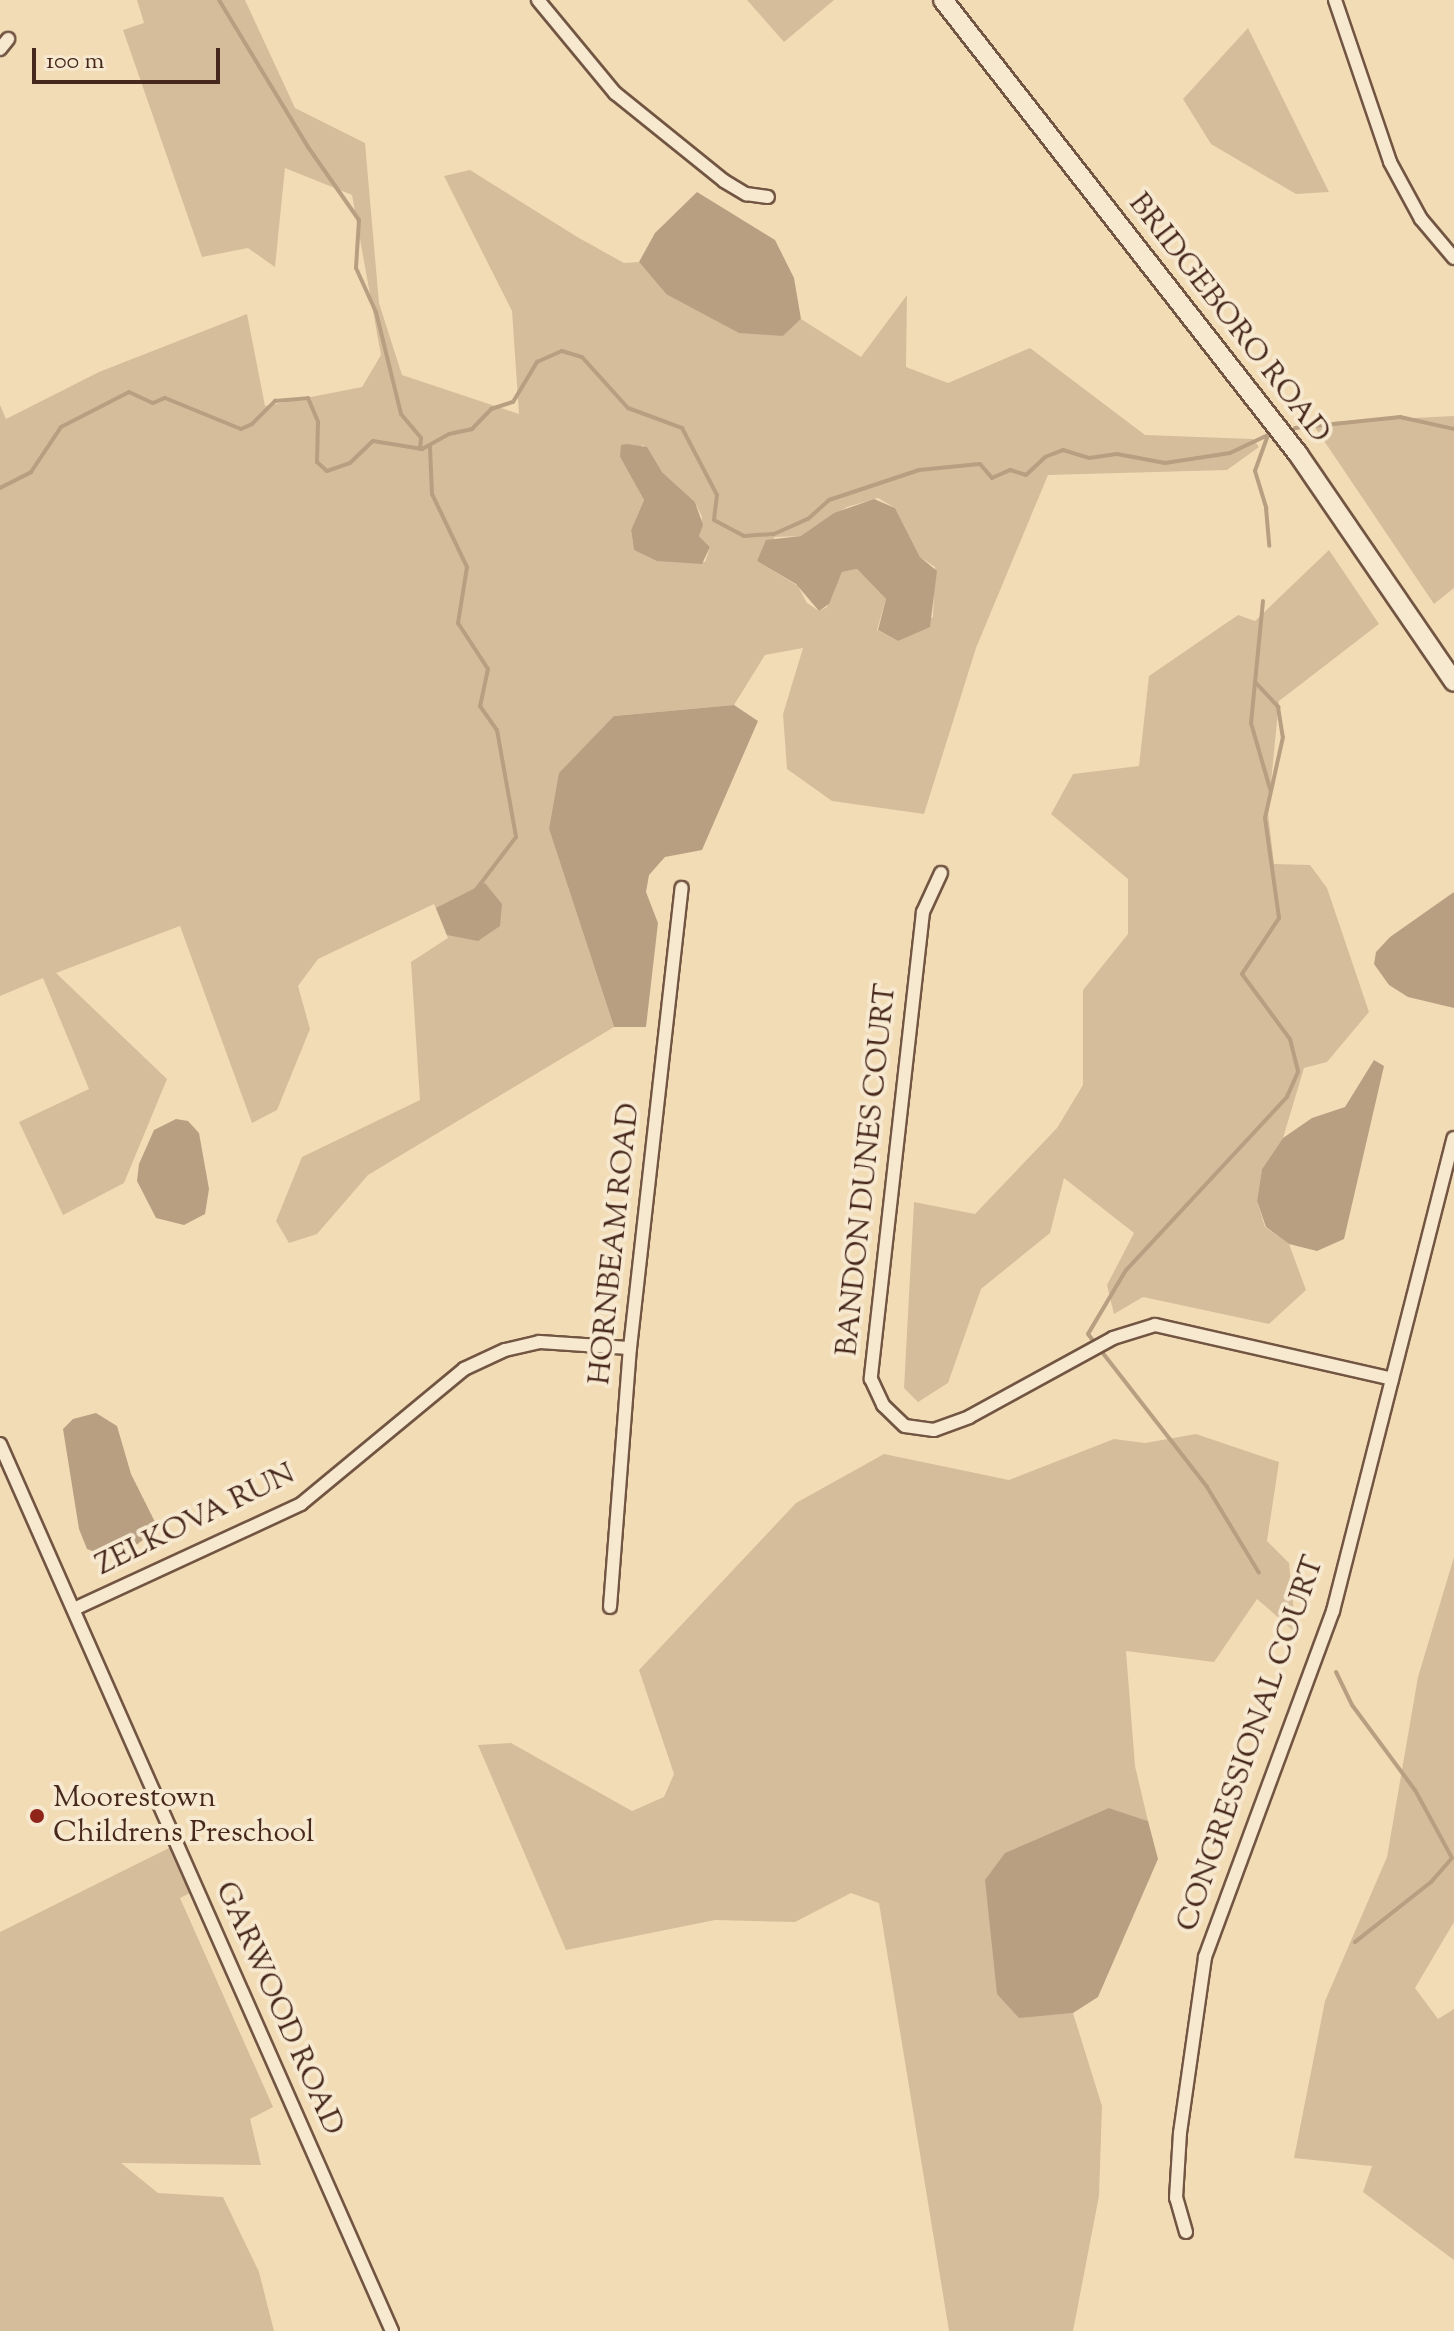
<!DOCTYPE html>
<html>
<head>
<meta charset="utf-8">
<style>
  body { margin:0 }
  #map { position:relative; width:1454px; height:2331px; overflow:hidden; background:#f2dcb6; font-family:"Sorts Mill Goudy",serif }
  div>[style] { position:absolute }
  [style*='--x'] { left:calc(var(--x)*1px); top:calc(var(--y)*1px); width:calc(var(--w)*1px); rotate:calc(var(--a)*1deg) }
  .green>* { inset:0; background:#d5bd9c }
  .water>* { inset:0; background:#b89f82 }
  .stream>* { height:4px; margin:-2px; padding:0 2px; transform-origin:2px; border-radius:2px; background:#b89f82 }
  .roads { filter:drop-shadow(2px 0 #725542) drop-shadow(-2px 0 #725542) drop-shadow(0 2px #725542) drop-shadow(0 -2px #725542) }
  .street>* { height:12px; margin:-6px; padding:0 6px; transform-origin:6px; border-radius:6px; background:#f7e8d0 }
  .secondary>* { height:18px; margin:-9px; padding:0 9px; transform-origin:9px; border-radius:9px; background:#f7e8d0 }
  .dots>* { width:22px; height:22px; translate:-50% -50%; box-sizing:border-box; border:4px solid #f7e8d0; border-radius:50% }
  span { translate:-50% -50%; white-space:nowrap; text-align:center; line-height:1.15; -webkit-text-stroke:8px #f7e8d0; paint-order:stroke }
  .street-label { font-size:30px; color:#47281c }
  .poi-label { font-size:30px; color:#47281c }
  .left { translate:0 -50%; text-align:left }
  .scale { position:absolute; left:32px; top:48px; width:188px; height:36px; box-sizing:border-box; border:4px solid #47281c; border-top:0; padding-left:10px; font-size:24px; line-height:28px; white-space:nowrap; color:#47281c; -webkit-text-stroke:6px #f7e8d0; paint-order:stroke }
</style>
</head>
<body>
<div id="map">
  <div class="green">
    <div style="clip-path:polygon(evenodd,137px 0,245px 0,295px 108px,365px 143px,379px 303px,402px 375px,519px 414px,512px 311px,444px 176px,470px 170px,579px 238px,624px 263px,639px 262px,666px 294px,783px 336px,801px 319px,861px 357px,907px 295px,906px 367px,948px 383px,1030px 348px,1145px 435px,1253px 439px,1259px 447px,1227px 470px,1048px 475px,976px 648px,924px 814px,832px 801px,787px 769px,783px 714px,803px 648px,765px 655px,734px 705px,614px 716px,549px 829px,614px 1027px,368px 1175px,317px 1234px,289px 1243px,276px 1221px,302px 1157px,420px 1100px,411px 962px,448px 938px,434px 904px,318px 959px,298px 986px,310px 1029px,277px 1110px,252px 1123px,180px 926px,56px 973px,167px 1079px,124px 1183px,63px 1215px,19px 1122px,89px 1089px,43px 978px,0 996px,0 405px,6px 419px,99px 372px,247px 314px,265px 406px,362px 387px,381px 355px,352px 195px,285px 168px,275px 267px,248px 248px,202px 257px,123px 30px,144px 23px,137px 0,643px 445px,662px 472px,695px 502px,702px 517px,699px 536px,710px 547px,705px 562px,666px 561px,634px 550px,631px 530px,644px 500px,620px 457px,643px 445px,137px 0,878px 498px,895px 508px,920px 557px,935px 567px,933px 617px,898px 641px,877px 630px,886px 599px,857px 569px,842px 572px,827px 607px,819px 611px,807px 603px,798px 586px,757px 561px,775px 537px,802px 536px,847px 507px,878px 498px)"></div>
    <div style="clip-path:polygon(747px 0,834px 0,784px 42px)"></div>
    <div style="clip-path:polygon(1248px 28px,1329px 192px,1296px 194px,1211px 144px,1183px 99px)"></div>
    <div style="clip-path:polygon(1454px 416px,1454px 588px,1434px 604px,1312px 423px)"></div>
    <div style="clip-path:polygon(1329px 550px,1379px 624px,1279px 701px,1268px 813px,1274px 864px,1310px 865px,1327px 888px,1369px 1012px,1327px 1062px,1304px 1068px,1283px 1138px,1262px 1169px,1257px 1201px,1265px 1227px,1289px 1244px,1306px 1290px,1269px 1324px,1143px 1297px,1114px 1314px,1107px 1285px,1134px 1233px,1064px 1178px,1050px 1233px,981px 1289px,948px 1383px,918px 1402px,904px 1388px,914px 1202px,975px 1214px,1057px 1128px,1083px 1085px,1083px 990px,1128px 934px,1128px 879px,1051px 814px,1073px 774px,1139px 766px,1149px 676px,1238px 615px,1255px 621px)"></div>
    <div style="clip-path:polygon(1196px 1434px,1279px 1462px,1267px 1541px,1289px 1563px,1296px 1633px,1257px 1599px,1214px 1662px,1126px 1651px,1135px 1766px,1148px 1821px,1109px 1808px,1019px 2017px,1073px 2013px,1102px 2106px,1099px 2196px,1073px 2331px,949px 2331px,879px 1903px,851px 1893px,795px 1922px,715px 1920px,566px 1950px,478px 1745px,511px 1743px,632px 1811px,664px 1797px,674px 1774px,639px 1670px,796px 1503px,884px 1454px,1009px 1480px,1114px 1439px,1145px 1443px)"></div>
    <div style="clip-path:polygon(1454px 1557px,1454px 1922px,1415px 1988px,1438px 2019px,1454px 2009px,1454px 2260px,1363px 2192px,1372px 2166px,1294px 2158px,1325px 2001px,1387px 1857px,1418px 1677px)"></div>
    <div style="clip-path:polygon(175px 1845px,194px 1891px,180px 1898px,273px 2107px,250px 2119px,261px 2165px,121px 2163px,158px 2193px,223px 2197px,259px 2272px,274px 2331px,0 2331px,0 1932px)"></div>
  </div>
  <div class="water">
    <div style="clip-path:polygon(697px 192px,775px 240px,794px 278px,801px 319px,783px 336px,739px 333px,666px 294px,639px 262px,655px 233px)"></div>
    <div style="clip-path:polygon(627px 444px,647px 447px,662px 472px,695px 502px,703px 525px,699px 536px,710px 547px,702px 564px,657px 561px,634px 550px,631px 530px,644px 500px,620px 457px,621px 445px)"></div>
    <div style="clip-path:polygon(874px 499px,895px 508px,920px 557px,937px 571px,930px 627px,898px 641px,878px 630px,886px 599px,857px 569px,842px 572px,829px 604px,819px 611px,796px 584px,757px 561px,766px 540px,801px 536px,834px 513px)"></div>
    <div style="clip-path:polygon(734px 705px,758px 721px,702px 850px,665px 857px,649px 875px,646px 892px,658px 923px,646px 1027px,614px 1027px,549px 829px,559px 773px,614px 716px)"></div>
    <div style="clip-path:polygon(485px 883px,502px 904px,500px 926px,478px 941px,447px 935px,436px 908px)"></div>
    <div style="clip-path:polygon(1454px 892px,1454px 1008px,1408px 997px,1389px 985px,1374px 964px,1376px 952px,1390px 937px)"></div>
    <div style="clip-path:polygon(1374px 1060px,1384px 1066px,1344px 1239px,1317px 1251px,1289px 1244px,1266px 1227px,1257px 1201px,1262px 1169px,1283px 1138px,1312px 1118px,1345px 1107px)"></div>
    <div style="clip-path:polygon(176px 1119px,188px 1121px,199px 1133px,209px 1189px,205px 1214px,184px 1225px,156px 1218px,137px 1181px,139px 1164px,154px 1130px)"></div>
    <div style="clip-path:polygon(96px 1413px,117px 1426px,131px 1474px,155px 1522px,154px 1532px,132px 1548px,98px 1553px,87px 1549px,79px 1529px,63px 1429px,73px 1419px)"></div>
    <div style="clip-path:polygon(1109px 1808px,1148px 1821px,1158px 1859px,1098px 1997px,1073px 2013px,1019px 2018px,997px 1994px,985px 1880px,1005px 1853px)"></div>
  </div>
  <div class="stream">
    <div style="--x:219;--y:0;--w:172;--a:58.8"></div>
    <div style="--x:308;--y:147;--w:89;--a:55.1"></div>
    <div style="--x:359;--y:220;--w:48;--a:93.6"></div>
    <div style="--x:356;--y:268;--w:48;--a:65.6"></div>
    <div style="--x:376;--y:312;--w:105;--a:76.2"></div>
    <div style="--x:401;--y:414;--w:31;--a:50"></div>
    <div style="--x:421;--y:438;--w:11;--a:95"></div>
    <div style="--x:1295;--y:428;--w:106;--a:-6"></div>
    <div style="--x:1400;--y:417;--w:55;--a:12.5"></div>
    <div style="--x:1268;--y:435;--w:38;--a:110"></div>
    <div style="--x:1255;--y:471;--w:39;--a:73"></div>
    <div style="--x:1266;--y:508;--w:38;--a:85"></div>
    <div style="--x:430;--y:447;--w:47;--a:87.6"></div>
    <div style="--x:432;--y:494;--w:81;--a:64.4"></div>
    <div style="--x:467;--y:567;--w:57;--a:99.1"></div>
    <div style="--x:458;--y:623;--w:55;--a:56.9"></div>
    <div style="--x:488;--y:669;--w:38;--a:102"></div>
    <div style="--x:480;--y:706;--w:29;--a:55"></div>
    <div style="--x:497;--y:730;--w:109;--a:79.9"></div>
    <div style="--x:516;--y:837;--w:68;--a:127.2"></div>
    <div style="--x:0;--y:488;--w:35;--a:-27"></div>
    <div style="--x:31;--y:472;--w:54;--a:-56.3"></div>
    <div style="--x:61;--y:427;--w:76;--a:-27.2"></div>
    <div style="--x:129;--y:392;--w:26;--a:25"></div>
    <div style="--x:153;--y:403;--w:13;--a:-23"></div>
    <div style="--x:165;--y:398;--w:82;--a:22.2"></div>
    <div style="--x:241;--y:429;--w:12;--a:-24"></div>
    <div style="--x:252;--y:424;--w:33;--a:-45"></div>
    <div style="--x:275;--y:401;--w:33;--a:-5"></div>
    <div style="--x:308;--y:398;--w:26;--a:67"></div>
    <div style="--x:318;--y:422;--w:40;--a:91.4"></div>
    <div style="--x:317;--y:462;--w:13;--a:42"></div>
    <div style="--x:327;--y:471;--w:24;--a:-19"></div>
    <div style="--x:350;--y:463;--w:32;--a:-44"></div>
    <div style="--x:373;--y:441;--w:50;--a:9.3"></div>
    <div style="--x:422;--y:449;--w:31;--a:-29"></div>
    <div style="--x:449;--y:434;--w:24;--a:-12"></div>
    <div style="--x:472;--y:429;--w:28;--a:-46"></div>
    <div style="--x:491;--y:409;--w:23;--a:-18"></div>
    <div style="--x:513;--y:402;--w:47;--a:-59"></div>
    <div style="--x:537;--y:362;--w:27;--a:-24"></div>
    <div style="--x:562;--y:351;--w:21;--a:17"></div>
    <div style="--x:582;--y:357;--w:69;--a:48"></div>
    <div style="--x:628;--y:408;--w:58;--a:20.3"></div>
    <div style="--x:682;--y:428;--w:76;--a:62.4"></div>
    <div style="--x:717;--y:495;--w:25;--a:97"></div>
    <div style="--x:714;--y:520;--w:34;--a:28"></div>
    <div style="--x:744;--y:536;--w:30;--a:-4"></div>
    <div style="--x:774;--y:534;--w:37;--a:-24"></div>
    <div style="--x:808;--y:519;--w:28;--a:-42"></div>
    <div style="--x:829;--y:500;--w:95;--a:-18.4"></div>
    <div style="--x:919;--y:470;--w:61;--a:-5.6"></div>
    <div style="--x:980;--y:464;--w:18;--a:49"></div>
    <div style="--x:992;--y:478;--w:20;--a:-24"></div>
    <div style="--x:1010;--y:470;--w:17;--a:17"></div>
    <div style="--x:1026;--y:475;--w:26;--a:-43"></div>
    <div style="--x:1045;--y:457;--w:19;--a:-21"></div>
    <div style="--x:1063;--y:450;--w:27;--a:17"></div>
    <div style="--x:1089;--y:458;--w:28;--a:-8"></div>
    <div style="--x:1117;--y:454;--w:49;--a:10.6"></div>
    <div style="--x:1165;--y:463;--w:66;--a:-8.7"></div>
    <div style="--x:1230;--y:453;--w:42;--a:-25.3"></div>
    <div style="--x:1263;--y:601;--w:123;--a:95.6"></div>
    <div style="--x:1251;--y:723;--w:69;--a:73.9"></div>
    <div style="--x:1256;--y:683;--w:33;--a:47"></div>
    <div style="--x:1278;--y:707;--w:30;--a:81"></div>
    <div style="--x:1283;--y:737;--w:83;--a:102.5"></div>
    <div style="--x:1265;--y:818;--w:101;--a:82"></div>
    <div style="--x:1279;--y:918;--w:67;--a:123.5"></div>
    <div style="--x:1242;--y:974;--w:81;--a:53.6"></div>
    <div style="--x:1290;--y:1039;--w:34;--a:76"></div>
    <div style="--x:1298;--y:1072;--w:27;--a:114"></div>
    <div style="--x:1287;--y:1097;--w:236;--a:132.9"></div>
    <div style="--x:1126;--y:1270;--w:74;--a:120.7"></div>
    <div style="--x:1088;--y:1334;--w:194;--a:52.1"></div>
    <div style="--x:1207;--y:1487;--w:100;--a:58.8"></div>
    <div style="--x:1336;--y:1672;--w:37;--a:64"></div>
    <div style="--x:1352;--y:1705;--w:106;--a:53.5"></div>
    <div style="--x:1415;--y:1790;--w:77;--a:61.4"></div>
    <div style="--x:1452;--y:1858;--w:32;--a:131"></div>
    <div style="--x:1431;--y:1882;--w:97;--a:141.7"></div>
  </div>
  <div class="roads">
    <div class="street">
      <div style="--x:538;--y:0;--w:121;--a:50.4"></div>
      <div style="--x:615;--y:93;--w:140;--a:38.9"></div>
      <div style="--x:724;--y:181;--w:26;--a:31"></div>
      <div style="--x:746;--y:194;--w:22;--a:8"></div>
      <div style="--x:1335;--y:0;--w:171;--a:71.2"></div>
      <div style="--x:1390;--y:162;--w:65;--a:61.5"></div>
      <div style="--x:1421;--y:219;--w:51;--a:49.8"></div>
      <div style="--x:0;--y:49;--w:13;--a:-51"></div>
      <div style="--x:941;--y:873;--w:43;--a:114.8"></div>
      <div style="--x:923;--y:912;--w:470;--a:96.4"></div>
      <div style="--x:871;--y:1379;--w:29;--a:65"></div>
      <div style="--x:883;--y:1405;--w:30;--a:44"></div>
      <div style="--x:905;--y:1426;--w:29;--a:8"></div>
      <div style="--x:934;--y:1430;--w:37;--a:-20"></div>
      <div style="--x:969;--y:1417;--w:164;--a:-28.7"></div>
      <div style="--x:1113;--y:1338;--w:44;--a:-17.2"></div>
      <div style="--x:1155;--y:1325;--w:243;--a:12.8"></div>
      <div style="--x:0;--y:1444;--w:970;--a:66.16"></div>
      <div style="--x:610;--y:1607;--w:260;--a:-85.6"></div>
      <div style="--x:630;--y:1348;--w:463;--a:-83.6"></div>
      <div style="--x:74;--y:1609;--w:250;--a:-24.8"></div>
      <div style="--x:301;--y:1504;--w:212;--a:-39.6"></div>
      <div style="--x:464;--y:1369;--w:45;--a:-24.9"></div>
      <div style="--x:505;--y:1350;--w:35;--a:-13"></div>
      <div style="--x:539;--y:1342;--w:91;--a:3.8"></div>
      <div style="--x:1186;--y:2232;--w:35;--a:-106"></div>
      <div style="--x:1176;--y:2198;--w:65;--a:-86.5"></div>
      <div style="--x:1180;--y:2133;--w:178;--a:-81.9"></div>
      <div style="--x:1205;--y:1957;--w:369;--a:-69.7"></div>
      <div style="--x:1333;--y:1611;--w:488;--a:-75.7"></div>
    </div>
    <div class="secondary">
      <div style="--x:943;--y:0;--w:576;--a:51.98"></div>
      <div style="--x:1298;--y:454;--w:276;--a:55.6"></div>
    </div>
  </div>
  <div class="dots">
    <div style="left:37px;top:1816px;background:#8f2418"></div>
  </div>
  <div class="street-label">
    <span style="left:1228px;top:319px;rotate:52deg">BRIDGEBORO ROAD</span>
    <span style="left:868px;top:1170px;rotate:-84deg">BANDON DUNES COURT</span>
    <span style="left:616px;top:1244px;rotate:-84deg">HORNBEAM ROAD</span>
    <span style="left:196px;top:1521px;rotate:-26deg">ZELKOVA RUN</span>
    <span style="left:1252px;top:1744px;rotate:-71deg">CONGRESSIONAL COURT</span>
    <span style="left:278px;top:2009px;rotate:66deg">GARWOOD ROAD</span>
  </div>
  <div class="poi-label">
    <span class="left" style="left:53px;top:1816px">Moorestown<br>Childrens Preschool</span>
  </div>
  <div class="scale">100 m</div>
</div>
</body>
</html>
